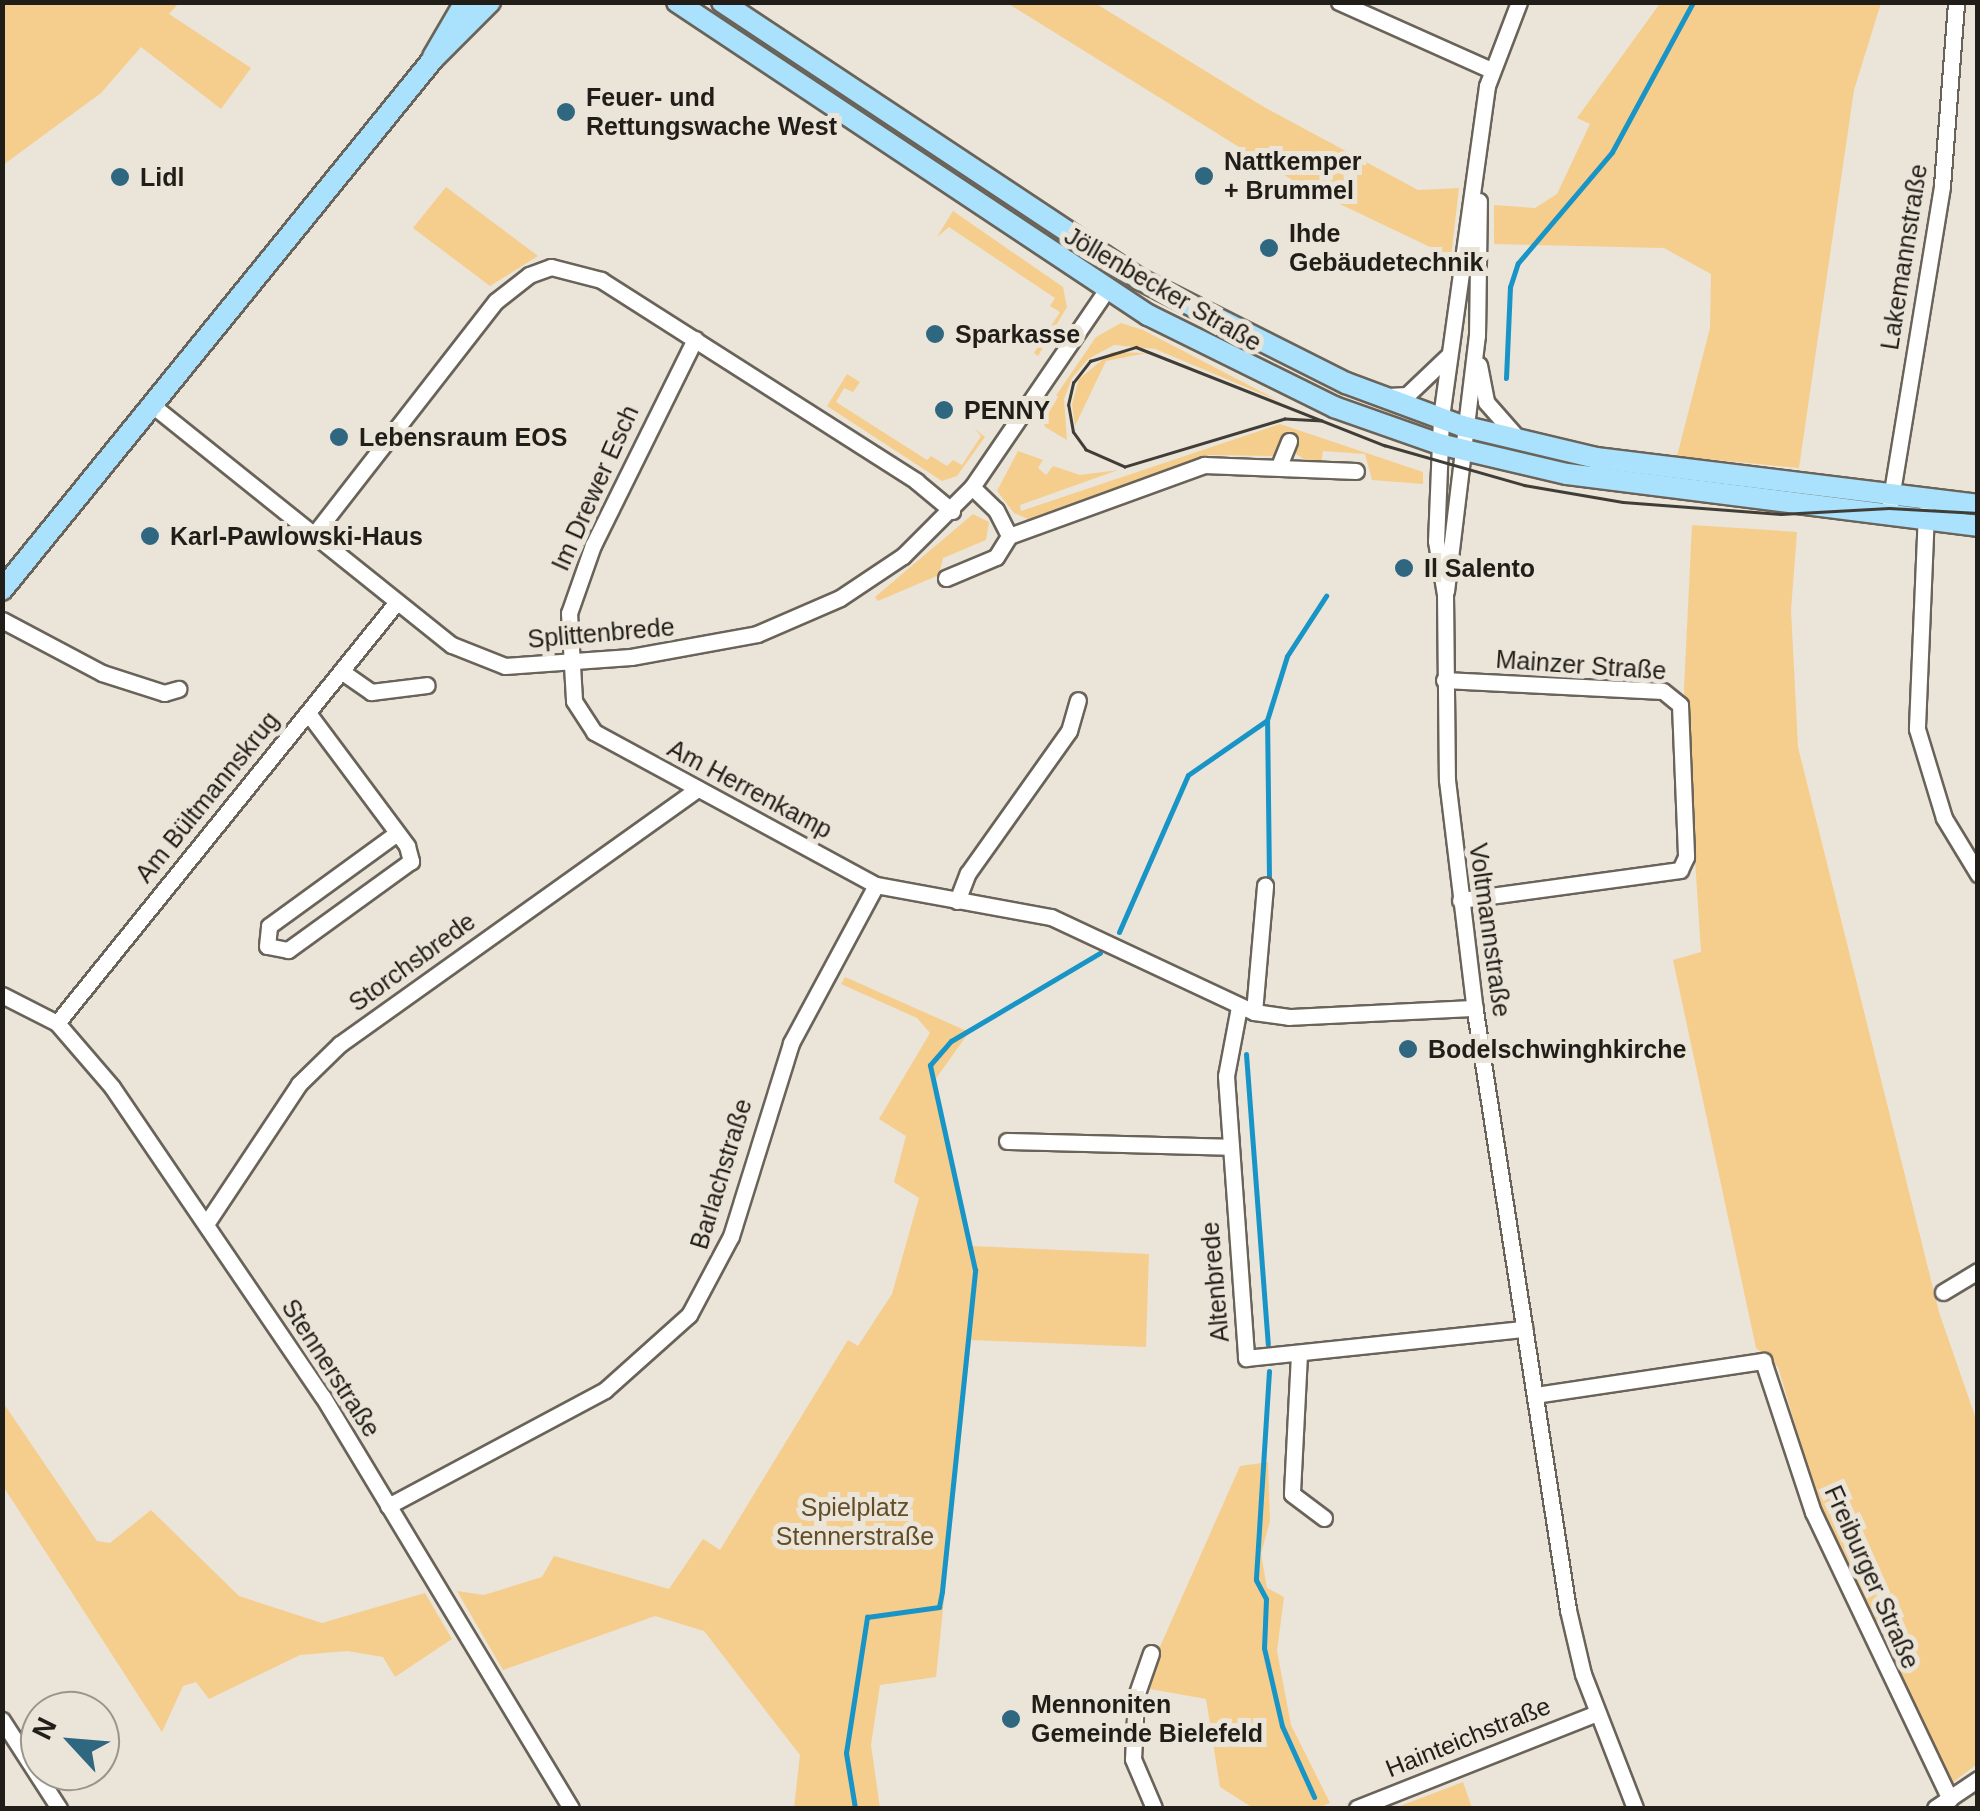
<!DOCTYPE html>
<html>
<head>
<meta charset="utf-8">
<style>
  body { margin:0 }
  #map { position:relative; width:1980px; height:1811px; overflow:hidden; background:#ebe4d8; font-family:Arial,sans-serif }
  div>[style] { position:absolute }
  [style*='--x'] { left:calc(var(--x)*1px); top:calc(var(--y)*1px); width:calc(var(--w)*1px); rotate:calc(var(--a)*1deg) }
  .green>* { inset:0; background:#f5ce8d }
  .stream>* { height:5px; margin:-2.5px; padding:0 2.5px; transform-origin:2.5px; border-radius:2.5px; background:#1894c6 }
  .roads { filter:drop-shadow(2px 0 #696359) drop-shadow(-2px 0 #696359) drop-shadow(0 2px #696359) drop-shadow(0 -2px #696359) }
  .minor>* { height:15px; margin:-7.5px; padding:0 7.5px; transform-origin:7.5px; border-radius:7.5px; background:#fff }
  .major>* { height:20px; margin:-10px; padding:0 10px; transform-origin:10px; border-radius:10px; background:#aae1fc }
  .tram>* { height:2.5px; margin:-1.25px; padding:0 1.25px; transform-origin:1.25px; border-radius:1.25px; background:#403d37 }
  .dots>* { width:28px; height:28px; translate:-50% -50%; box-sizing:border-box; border:5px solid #ebe4d8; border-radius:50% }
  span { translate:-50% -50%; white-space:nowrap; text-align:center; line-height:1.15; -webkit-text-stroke:10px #ebe4d8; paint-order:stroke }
  .poi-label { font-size:25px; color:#211e1a; font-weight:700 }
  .left { translate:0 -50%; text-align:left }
  .street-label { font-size:25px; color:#211e1a }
  .park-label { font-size:25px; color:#634d27 }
  .frame { position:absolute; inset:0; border:5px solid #211e1a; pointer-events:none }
  .north { position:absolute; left:20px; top:1691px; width:100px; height:100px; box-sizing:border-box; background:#ebe4d8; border:2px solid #9a958c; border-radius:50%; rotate:296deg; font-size:28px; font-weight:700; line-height:40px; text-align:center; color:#211e1a }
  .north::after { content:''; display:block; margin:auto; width:35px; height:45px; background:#2f6680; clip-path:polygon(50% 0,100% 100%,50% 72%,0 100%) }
</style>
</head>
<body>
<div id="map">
  <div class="green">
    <div style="clip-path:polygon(1661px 2px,1881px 3px,1854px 90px,1799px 468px,1677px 456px,1710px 328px,1711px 274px,1664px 248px,1494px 244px,1494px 205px,1535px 208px,1557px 194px,1590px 124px,1577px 118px)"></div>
    <div style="clip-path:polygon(2px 3px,179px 3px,169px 14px,251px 68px,221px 109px,141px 47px,101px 93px,3px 165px)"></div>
    <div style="clip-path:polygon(1007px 3px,1095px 3px,1264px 107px,1418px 190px,1459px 188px,1451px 257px,1302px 186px)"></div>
    <div style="clip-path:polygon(446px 187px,538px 256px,490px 286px,413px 228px)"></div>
    <div style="clip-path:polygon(953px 211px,1063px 287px,1067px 307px,1038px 356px,1034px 353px,1060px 312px,1050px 306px,1055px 298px,949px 227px,937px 237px)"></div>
    <div style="clip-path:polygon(1121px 323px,1143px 330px,1281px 402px,1155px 349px,1114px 345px,1088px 359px,1072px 378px,1064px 399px,1067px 440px,1045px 427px,1042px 416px,1096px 337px)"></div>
    <div style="clip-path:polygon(1112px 352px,1147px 353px,1106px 361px,1075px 426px,1072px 404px,1079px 379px)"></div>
    <div style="clip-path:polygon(847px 374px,860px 382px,853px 392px,844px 388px,836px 402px,927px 460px,931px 456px,947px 466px,953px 460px,962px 465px,981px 436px,974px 428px,985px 437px,957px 476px,942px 481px,827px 406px)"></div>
    <div style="clip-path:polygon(1280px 424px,1423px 472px,1423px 484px,1372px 480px,1365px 454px,1323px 451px,1321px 463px,1307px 461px,1296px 454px,1296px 436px,1285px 431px,1275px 456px,1208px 455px,1028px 519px,1014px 513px,997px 491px,1018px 451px,1043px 460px,1038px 468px,1046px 475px,1053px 466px,1080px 475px,1118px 470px,1020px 505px,1021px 511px)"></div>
    <div style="clip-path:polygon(973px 514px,989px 522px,986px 540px,943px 558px,939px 575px,878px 601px,875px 597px)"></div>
    <div style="clip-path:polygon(1692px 525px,1797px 532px,1791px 610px,1798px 747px,1939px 1312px,1977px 1422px,1977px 1764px,1952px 1783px,1818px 1502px,1778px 1367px,1756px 1348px,1673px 960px,1701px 952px,1684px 688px)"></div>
    <div style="clip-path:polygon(845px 977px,969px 1032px,935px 1080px,972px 1246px,1149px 1254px,1146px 1347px,971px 1340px,936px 1677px,880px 1685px,871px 1745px,880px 1808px,794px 1808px,800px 1755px,704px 1631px,655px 1616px,503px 1670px,457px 1591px,484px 1595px,542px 1577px,554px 1556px,669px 1589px,703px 1539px,720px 1550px,848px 1340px,858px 1346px,892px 1294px,919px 1198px,894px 1182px,906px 1136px,879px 1119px,930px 1033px,917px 1018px,841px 984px)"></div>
    <div style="clip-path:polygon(2px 1401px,97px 1541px,110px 1543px,151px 1510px,239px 1596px,322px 1623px,425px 1593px,452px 1639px,395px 1677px,383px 1657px,347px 1651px,300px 1655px,209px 1699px,196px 1682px,183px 1686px,162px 1732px,3px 1486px)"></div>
    <div style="clip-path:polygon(1268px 1462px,1270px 1521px,1261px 1554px,1267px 1588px,1284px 1597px,1277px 1651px,1291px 1725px,1330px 1803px,1318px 1808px,1253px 1808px,1220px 1787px,1206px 1699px,1150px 1689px,1159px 1649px,1240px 1466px)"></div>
    <div style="clip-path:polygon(1463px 1782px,1472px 1808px,1395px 1808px)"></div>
  </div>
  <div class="stream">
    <div style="--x:1506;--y:378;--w:91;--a:-87.5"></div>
    <div style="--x:1510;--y:287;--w:25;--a:-72"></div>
    <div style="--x:1518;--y:263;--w:145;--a:-49.7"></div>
    <div style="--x:1612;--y:152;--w:170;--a:-61.6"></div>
    <div style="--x:1269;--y:879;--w:159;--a:-90.7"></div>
    <div style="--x:1267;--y:720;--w:67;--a:-72.6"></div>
    <div style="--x:1287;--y:656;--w:72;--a:-57"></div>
    <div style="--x:1119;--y:932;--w:171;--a:-66.3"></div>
    <div style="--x:1188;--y:775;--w:95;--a:-34.7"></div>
    <div style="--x:1246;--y:1054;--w:291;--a:85.7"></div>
    <div style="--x:1269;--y:1371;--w:209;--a:93.6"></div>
    <div style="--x:1256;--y:1580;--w:21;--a:62"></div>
    <div style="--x:1266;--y:1599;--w:49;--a:92.3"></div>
    <div style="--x:1264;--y:1648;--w:80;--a:77"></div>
    <div style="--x:1282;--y:1726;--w:78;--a:65.7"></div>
    <div style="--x:855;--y:1808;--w:56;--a:-99.3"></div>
    <div style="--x:846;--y:1753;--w:138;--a:-81.2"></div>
    <div style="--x:867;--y:1617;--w:73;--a:-7.9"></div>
    <div style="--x:939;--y:1607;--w:16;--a:-79"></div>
    <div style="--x:942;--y:1591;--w:323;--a:-84.1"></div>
    <div style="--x:975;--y:1270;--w:210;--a:-102.4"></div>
    <div style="--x:930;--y:1065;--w:32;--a:-49"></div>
    <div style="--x:951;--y:1041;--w:173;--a:-30.6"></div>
  </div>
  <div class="roads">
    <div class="minor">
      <div style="--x:1339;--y:2;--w:167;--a:24.1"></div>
      <div style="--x:1519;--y:2;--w:90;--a:110.9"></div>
      <div style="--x:1487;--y:86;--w:335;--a:97.9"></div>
      <div style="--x:1441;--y:418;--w:123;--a:92.3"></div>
      <div style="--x:1436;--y:541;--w:54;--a:80.4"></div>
      <div style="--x:1445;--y:594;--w:186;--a:89.4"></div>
      <div style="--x:1447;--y:780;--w:233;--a:83.1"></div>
      <div style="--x:1475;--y:1011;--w:606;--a:81.17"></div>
      <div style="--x:1568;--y:1610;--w:66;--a:76.8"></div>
      <div style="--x:1583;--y:1674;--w:144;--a:68.8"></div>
      <div style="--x:695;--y:339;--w:230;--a:116.3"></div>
      <div style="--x:593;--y:545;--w:72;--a:109.4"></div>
      <div style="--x:569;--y:613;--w:88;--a:86.7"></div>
      <div style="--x:574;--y:701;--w:37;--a:57"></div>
      <div style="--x:594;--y:732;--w:321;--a:28.5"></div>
      <div style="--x:876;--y:885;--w:178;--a:10.4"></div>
      <div style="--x:1051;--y:917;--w:224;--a:25.1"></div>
      <div style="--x:1254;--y:1012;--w:35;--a:8"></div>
      <div style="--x:1289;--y:1017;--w:186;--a:-2.8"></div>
      <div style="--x:1479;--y:365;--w:38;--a:79"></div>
      <div style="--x:1486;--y:402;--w:44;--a:48.7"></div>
      <div style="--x:1388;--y:396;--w:19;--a:-3"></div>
      <div style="--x:1407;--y:395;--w:58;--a:-43.6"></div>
      <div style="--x:152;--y:405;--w:384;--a:38.7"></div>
      <div style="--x:452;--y:645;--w:57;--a:21.6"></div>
      <div style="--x:505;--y:666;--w:126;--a:-4.1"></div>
      <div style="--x:631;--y:657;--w:128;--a:-10.3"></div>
      <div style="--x:757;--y:634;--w:90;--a:-23.4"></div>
      <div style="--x:840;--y:598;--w:76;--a:-33.7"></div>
      <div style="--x:903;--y:556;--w:98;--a:-45"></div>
      <div style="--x:972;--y:487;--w:240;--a:-55.7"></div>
      <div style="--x:1279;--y:466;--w:27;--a:-68"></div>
      <div style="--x:972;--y:487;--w:33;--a:44"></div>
      <div style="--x:996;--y:510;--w:29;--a:63"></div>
      <div style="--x:1009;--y:536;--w:208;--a:-20"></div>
      <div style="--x:1204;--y:465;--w:152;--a:2.3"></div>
      <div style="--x:1890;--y:504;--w:322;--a:-80.7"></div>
      <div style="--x:1942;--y:186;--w:185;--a:-85.6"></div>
      <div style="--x:1926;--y:512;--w:217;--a:92.4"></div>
      <div style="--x:1917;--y:729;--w:93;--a:73.1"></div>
      <div style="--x:1944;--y:818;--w:66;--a:58.7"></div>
      <div style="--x:312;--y:537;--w:299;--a:-52.1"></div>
      <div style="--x:496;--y:301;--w:42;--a:-38.2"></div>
      <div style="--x:529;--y:275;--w:23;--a:-20"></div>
      <div style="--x:551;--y:267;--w:52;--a:14.6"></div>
      <div style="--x:601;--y:280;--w:374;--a:32.5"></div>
      <div style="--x:916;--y:481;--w:47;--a:39.8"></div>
      <div style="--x:946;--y:578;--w:54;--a:-22.8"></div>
      <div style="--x:996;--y:557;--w:25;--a:-58"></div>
      <div style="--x:1446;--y:591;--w:257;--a:-83.1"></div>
      <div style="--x:1477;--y:336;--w:135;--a:-89.2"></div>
      <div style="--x:2;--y:620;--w:113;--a:27.9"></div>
      <div style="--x:102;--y:673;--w:65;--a:17.9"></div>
      <div style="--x:164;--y:693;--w:15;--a:-16"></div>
      <div style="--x:341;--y:671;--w:37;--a:35"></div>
      <div style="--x:371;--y:692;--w:56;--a:-7.1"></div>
      <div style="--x:1444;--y:680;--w:219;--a:2.9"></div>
      <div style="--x:1663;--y:691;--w:22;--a:39"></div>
      <div style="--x:1680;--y:705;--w:152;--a:87.7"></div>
      <div style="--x:1686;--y:857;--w:14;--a:115"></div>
      <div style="--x:1680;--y:870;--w:222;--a:172.2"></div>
      <div style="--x:308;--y:713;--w:166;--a:53.3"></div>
      <div style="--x:407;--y:846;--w:16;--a:75"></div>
      <div style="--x:411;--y:861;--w:152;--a:144.1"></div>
      <div style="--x:288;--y:950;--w:21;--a:-169"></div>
      <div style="--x:267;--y:946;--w:20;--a:-84"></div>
      <div style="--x:269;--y:926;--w:158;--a:-36"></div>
      <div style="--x:957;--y:901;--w:30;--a:-69"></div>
      <div style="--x:968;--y:873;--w:174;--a:-54.6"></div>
      <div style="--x:1069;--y:731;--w:32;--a:-74"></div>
      <div style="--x:2;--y:995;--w:62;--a:27"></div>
      <div style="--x:57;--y:1023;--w:84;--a:49.3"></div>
      <div style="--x:112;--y:1087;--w:375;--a:55.8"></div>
      <div style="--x:323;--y:1397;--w:480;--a:58.9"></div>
      <div style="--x:1239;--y:1007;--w:70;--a:100.7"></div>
      <div style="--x:1226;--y:1076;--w:283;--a:85.9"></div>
      <div style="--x:1246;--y:1358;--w:280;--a:-6"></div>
      <div style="--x:1254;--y:1012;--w:127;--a:-85"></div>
      <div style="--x:57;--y:1023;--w:540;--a:-51.09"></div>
      <div style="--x:1007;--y:1141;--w:223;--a:1.5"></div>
      <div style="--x:206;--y:1224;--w:168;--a:-56.4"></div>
      <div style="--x:299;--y:1084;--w:57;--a:-44.3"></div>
      <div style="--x:340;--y:1044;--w:439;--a:-35.5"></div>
      <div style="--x:1943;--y:1292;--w:41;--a:-31"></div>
      <div style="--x:1299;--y:1354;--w:140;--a:92.9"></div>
      <div style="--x:1292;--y:1494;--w:40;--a:37"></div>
      <div style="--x:1535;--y:1395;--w:231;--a:-8.5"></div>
      <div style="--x:1763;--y:1361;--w:159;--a:71.7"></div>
      <div style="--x:1813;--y:1512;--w:318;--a:64.5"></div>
      <div style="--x:388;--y:1506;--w:246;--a:-28.1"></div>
      <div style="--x:605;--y:1390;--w:113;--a:-41.8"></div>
      <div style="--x:689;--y:1315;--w:89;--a:-62"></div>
      <div style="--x:731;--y:1236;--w:202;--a:-72.7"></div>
      <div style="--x:791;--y:1043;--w:179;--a:-61.7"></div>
      <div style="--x:1151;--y:1653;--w:46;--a:109.2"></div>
      <div style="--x:1136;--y:1696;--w:63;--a:92.7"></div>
      <div style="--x:1133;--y:1759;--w:53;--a:66.8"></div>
      <div style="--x:2;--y:1720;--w:105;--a:57.1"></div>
      <div style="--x:1357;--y:1808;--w:258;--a:-21.6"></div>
      <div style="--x:1935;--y:1808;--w:52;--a:-34"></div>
    </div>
    <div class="major">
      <div style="--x:677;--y:2;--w:566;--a:33.61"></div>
      <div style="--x:1148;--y:315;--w:208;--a:26.3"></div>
      <div style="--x:1334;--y:407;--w:111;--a:19.4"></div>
      <div style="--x:1439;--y:444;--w:131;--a:13.2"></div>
      <div style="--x:1567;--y:474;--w:414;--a:7.2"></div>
      <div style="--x:722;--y:2;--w:501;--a:33.59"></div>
      <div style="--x:1139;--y:279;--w:232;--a:26.7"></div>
      <div style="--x:1346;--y:383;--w:124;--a:20.3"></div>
      <div style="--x:1462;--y:426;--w:138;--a:13.4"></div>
      <div style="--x:1596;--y:458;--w:385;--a:7"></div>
      <div style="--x:433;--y:57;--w:64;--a:-59.8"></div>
      <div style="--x:2;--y:590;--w:684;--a:-50.93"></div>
      <div style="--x:433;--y:59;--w:81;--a:-45"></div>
    </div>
  </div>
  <div class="tram">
    <div style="--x:1322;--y:421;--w:37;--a:-177"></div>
    <div style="--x:1285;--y:419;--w:167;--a:163.3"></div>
    <div style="--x:1125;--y:467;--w:43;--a:-156.4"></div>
    <div style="--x:1086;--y:450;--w:22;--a:-126"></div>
    <div style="--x:1073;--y:432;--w:27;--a:-100"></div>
    <div style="--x:1068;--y:405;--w:23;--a:-77"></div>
    <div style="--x:1073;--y:383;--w:28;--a:-52"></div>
    <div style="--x:1090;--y:361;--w:48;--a:-16.9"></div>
    <div style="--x:1136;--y:347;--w:267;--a:21.6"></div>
    <div style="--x:1384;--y:445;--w:146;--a:15.9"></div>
    <div style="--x:1524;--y:485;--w:100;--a:9.7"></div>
    <div style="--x:1623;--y:502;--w:158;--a:4.3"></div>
    <div style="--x:1781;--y:514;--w:108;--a:-3.2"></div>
    <div style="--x:1889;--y:508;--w:89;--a:3.2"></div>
  </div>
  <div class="dots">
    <div style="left:566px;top:112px;background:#2f6680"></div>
    <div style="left:1204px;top:176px;background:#2f6680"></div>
    <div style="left:120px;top:177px;background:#2f6680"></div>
    <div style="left:1269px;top:248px;background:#2f6680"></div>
    <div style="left:935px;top:334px;background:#2f6680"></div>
    <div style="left:944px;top:410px;background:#2f6680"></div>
    <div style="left:339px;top:437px;background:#2f6680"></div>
    <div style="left:150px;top:536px;background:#2f6680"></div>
    <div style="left:1404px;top:568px;background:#2f6680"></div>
    <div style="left:1408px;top:1049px;background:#2f6680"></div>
    <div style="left:1011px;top:1719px;background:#2f6680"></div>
  </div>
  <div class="poi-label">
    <span class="left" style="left:586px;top:112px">Feuer- und<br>Rettungswache West</span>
    <span class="left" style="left:1224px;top:176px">Nattkemper<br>+ Brummel</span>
    <span class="left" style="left:140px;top:177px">Lidl</span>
    <span class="left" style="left:1289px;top:248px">Ihde<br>Gebäudetechnik</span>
    <span class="left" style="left:955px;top:334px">Sparkasse</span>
    <span class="left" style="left:964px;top:410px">PENNY</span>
    <span class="left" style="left:359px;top:437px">Lebensraum EOS</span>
    <span class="left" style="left:170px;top:536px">Karl-Pawlowski-Haus</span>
    <span class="left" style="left:1424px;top:568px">Il Salento</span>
    <span class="left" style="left:1428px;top:1049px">Bodelschwinghkirche</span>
    <span class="left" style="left:1031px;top:1719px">Mennoniten<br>Gemeinde Bielefeld</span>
  </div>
  <div class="street-label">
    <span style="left:1904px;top:257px;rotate:-81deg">Lakemannstraße</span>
    <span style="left:1163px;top:289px;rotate:30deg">Jöllenbecker Straße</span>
    <span style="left:595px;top:488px;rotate:-66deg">Im Drewer Esch</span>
    <span style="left:601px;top:633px;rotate:-5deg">Splittenbrede</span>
    <span style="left:1581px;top:665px;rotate:4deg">Mainzer Straße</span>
    <span style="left:750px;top:789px;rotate:28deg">Am Herrenkamp</span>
    <span style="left:207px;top:797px;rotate:-51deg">Am Bültmannskrug</span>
    <span style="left:1490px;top:930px;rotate:82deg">Voltmannstraße</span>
    <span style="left:412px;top:962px;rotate:-36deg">Storchsbrede</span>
    <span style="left:721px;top:1174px;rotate:-73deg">Barlachstraße</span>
    <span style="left:1215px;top:1282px;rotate:-95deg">Altenbrede</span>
    <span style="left:331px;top:1368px;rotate:57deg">Stennerstraße</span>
    <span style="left:1872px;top:1577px;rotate:66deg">Freiburger Straße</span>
    <span style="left:1468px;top:1737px;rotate:-22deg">Hainteichstraße</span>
  </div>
  <div class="park-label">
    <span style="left:855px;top:1522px">Spielplatz<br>Stennerstraße</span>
  </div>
  <div class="frame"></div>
  <div class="north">N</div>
</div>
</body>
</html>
